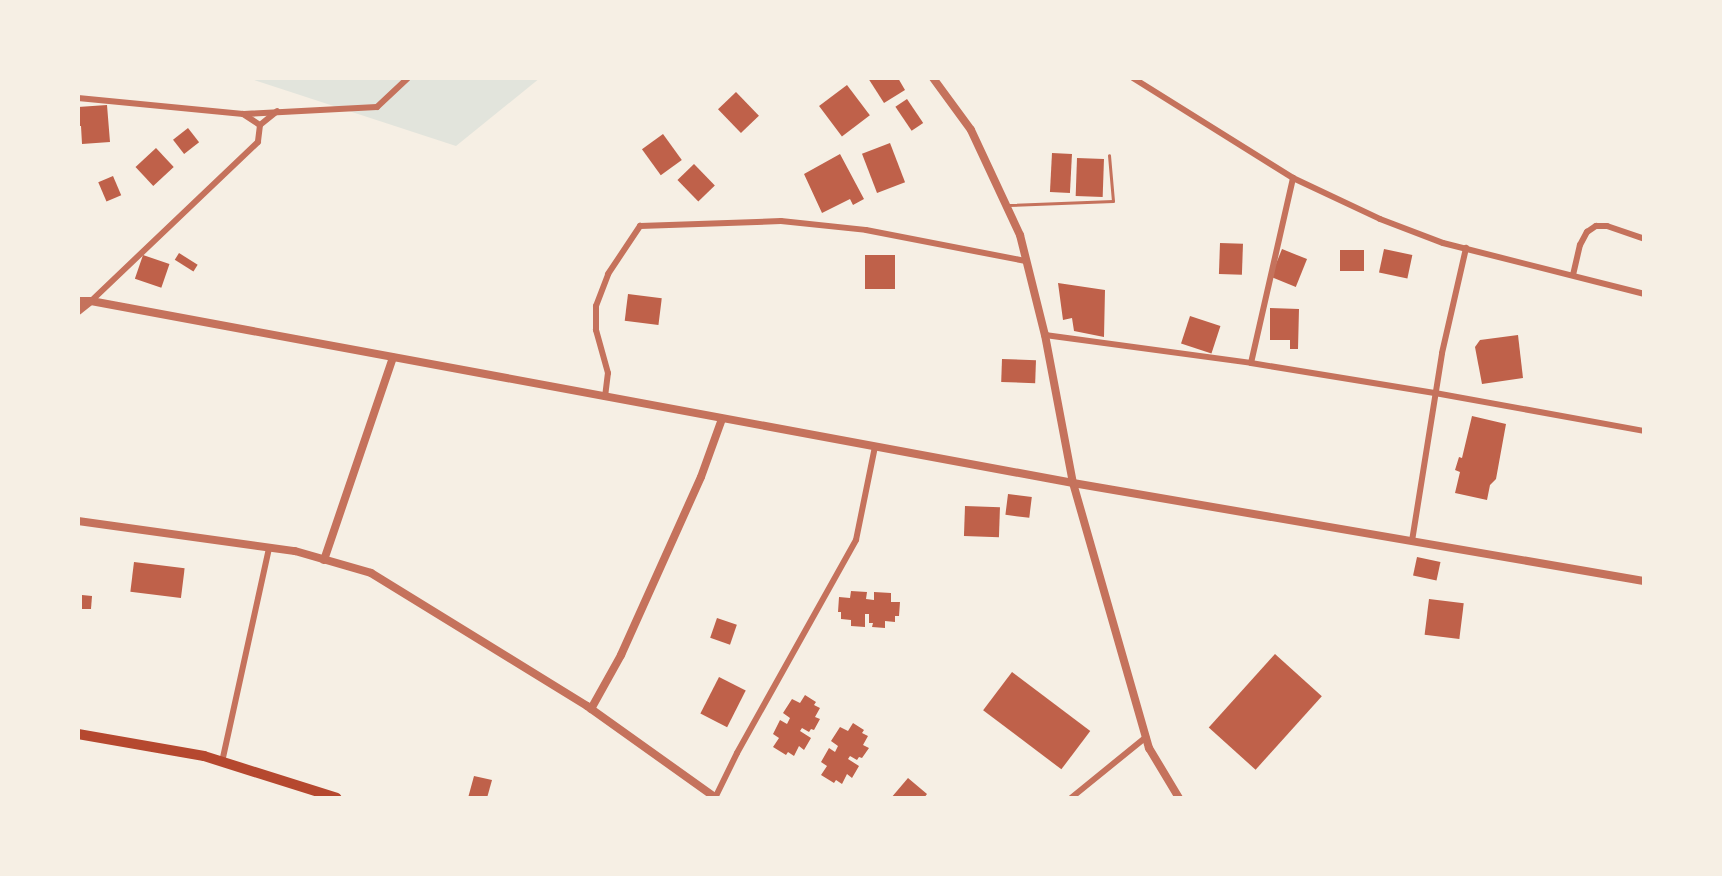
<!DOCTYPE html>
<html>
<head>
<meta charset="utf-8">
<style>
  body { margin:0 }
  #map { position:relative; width:1722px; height:876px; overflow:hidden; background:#f6efe4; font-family:Roboto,sans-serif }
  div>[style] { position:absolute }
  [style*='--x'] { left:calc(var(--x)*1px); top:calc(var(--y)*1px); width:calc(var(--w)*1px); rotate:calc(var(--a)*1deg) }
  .green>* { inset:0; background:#e2e4dc }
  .building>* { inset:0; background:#bf614a; transform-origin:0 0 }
  .service>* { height:3px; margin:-1.5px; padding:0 1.5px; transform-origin:1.5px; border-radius:1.5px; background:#c5725c }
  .minor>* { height:6px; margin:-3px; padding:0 3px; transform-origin:3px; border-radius:3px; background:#c5725c }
  .tertiary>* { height:8px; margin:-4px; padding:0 4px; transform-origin:4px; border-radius:4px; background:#c5725c }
  .trunk>* { height:10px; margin:-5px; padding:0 5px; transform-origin:5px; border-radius:5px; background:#b5482f }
  span { translate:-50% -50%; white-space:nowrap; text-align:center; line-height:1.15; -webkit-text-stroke:5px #f6efe4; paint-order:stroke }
  .frame { position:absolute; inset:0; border:80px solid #f6efe4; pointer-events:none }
</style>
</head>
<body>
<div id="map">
  <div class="green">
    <div style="clip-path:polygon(248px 78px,540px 78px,456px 146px)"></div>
  </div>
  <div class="building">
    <div style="clip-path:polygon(868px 78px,898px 78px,905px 90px,884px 103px)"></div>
    <div style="left:847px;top:85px;width:38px;height:35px;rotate:53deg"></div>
    <div style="left:736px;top:92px;width:33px;height:25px;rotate:46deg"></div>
    <div style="left:907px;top:99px;width:29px;height:14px;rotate:56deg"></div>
    <div style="clip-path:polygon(107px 105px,110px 142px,82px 144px,81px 126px,78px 126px,78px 107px)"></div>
    <div style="left:188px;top:128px;width:18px;height:19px;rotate:52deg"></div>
    <div style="left:663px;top:134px;width:32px;height:26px;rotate:54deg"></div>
    <div style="left:890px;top:143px;width:42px;height:30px;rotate:69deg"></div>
    <div style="left:156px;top:148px;width:26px;height:28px;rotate:47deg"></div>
    <div style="left:1052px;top:153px;width:20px;height:39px;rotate:3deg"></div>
    <div style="clip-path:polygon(840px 154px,864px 199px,853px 205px,850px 199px,822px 213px,804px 174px)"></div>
    <div style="left:1077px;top:158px;width:27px;height:38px;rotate:2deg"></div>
    <div style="left:694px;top:164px;width:30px;height:23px;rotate:46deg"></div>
    <div style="left:113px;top:176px;width:21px;height:16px;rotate:67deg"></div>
    <div style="left:1220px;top:243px;width:23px;height:31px;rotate:2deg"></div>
    <div style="left:1282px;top:249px;width:27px;height:30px;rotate:22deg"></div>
    <div style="left:1384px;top:249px;width:29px;height:24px;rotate:12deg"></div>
    <div style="left:1340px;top:250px;width:24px;height:21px"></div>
    <div style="left:179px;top:253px;width:22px;height:8px;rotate:32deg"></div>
    <div style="left:143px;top:255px;width:28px;height:25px;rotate:19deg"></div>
    <div style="left:865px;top:255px;width:30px;height:34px"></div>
    <div style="clip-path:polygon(1058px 283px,1105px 290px,1104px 337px,1074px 331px,1072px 318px,1063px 320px)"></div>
    <div style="left:628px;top:294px;width:34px;height:27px;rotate:7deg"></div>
    <div style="clip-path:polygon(1270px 308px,1299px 309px,1298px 349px,1290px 349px,1290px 340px,1270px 340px)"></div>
    <div style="left:1190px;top:316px;width:32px;height:29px;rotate:18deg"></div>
    <div style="clip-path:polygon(1518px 335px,1523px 378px,1482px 384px,1475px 347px,1480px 340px)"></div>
    <div style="left:1002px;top:359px;width:34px;height:23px;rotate:2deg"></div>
    <div style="clip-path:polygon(1472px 416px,1506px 424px,1496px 479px,1490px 485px,1487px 500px,1455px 493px,1460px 472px,1455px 470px,1459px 457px,1462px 458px)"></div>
    <div style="left:1008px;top:494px;width:24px;height:21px;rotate:7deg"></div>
    <div style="left:965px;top:506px;width:35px;height:30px;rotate:2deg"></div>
    <div style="left:1417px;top:557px;width:24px;height:19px;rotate:12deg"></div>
    <div style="left:134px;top:562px;width:51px;height:30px;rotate:7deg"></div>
    <div style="clip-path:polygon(851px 591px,867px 592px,866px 599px,874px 600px,874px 592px,891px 593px,891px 602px,900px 602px,899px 616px,895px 616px,895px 622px,885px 621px,885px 628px,872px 627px,873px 623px,869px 623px,869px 614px,865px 614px,865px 627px,851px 626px,851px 620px,841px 619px,841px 612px,838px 612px,839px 597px,850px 598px)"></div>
    <div style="clip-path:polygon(82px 595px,92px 596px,91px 609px,82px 609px)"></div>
    <div style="left:1429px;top:599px;width:35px;height:36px;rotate:7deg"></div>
    <div style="left:717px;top:618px;width:21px;height:21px;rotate:19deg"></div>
    <div style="left:1275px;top:654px;width:63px;height:99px;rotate:42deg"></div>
    <div style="left:1012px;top:672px;width:98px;height:48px;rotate:37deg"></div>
    <div style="left:719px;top:677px;width:30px;height:41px;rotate:27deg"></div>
    <div style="clip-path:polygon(805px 695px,816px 702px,814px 705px,820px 708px,815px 717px,820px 719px,814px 730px,811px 729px,809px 732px,802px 728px,800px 731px,811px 738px,804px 750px,799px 746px,794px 756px,788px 752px,786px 755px,773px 747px,779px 738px,773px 734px,780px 720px,787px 724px,790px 718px,783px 713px,792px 699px,800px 703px)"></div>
    <div style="clip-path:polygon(853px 723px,864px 730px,862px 733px,868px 736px,863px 745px,869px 748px,862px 758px,859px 757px,857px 760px,850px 756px,848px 759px,859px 766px,852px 778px,847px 774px,842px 784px,836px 780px,834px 783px,821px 775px,827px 766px,821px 762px,829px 748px,835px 752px,838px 746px,831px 741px,840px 727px,848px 731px)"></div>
    <div style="clip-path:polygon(474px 776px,492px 780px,487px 798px,468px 798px)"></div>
    <div style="clip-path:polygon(908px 778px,927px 794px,924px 798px,891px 798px)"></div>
  </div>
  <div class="service">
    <div style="--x:1008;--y:205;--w:105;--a:-2.2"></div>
    <div style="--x:1113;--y:201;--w:46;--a:-95"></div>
  </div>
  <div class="minor">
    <div style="--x:1133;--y:78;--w:189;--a:32"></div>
    <div style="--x:1293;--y:178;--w:96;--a:25.2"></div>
    <div style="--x:1380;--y:219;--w:67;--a:20.9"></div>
    <div style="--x:1443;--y:243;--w:207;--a:14.2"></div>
    <div style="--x:78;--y:98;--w:166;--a:5.5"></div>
    <div style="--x:243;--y:114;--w:20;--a:33"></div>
    <div style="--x:260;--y:125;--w:17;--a:97"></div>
    <div style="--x:258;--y:142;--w:231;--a:136.4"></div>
    <div style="--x:244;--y:114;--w:133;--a:-3"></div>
    <div style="--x:377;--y:107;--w:42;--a:-43.1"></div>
    <div style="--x:260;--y:125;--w:22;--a:-39"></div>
    <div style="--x:1573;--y:275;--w:31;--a:-77"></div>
    <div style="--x:1580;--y:245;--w:15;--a:-62"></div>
    <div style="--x:1587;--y:232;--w:11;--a:-34"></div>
    <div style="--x:1596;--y:226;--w:11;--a:0"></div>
    <div style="--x:1607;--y:226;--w:39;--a:19"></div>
    <div style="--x:1045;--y:335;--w:208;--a:7.7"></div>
    <div style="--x:1251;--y:363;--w:186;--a:9.3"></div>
    <div style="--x:1435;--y:393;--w:212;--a:10.3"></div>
    <div style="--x:1251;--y:363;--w:190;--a:-77.2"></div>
    <div style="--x:605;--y:397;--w:24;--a:-83"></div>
    <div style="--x:608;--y:373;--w:45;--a:-105.6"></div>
    <div style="--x:596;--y:330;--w:24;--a:-90"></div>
    <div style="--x:596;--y:306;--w:34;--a:-69"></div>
    <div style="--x:608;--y:274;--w:58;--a:-56.3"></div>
    <div style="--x:640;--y:226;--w:141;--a:-2"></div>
    <div style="--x:781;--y:221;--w:85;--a:6"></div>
    <div style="--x:866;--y:230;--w:163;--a:11"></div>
    <div style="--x:1412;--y:541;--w:190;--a:-80.9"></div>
    <div style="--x:1442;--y:353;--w:108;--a:-77.1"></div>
    <div style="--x:222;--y:762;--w:219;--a:-77.6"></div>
    <div style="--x:715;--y:798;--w:50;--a:-63.9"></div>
    <div style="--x:737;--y:753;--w:244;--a:-60.8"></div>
    <div style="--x:856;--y:540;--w:95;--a:-78.5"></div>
    <div style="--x:1071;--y:798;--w:97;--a:-39.1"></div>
  </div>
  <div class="tertiary">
    <div style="--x:933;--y:78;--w:64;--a:53.8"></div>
    <div style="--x:971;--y:130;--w:116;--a:65"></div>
    <div style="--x:1020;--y:235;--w:103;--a:76"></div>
    <div style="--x:1045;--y:335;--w:151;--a:79.3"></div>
    <div style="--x:1073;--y:483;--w:276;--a:74"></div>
    <div style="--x:1149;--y:748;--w:58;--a:59"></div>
    <div style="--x:78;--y:301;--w:13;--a:0"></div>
    <div style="--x:91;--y:301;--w:999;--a:10.5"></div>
    <div style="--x:1073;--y:483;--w:579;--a:9.74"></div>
    <div style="--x:78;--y:311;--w:16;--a:-38"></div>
    <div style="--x:78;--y:521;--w:219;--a:7.9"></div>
    <div style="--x:295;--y:551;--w:79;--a:16.1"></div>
    <div style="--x:371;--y:573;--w:254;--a:31.6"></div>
    <div style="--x:587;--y:706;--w:158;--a:35.5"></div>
    <div style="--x:324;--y:560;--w:214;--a:-71.2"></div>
    <div style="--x:591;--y:709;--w:62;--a:-60.9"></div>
    <div style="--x:621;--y:655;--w:195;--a:-65.8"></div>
    <div style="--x:701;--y:477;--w:62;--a:-70.1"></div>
  </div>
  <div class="trunk">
    <div style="--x:78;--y:734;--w:128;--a:9.9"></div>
    <div style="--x:204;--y:756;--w:139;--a:17.5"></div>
  </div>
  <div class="frame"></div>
</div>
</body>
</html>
